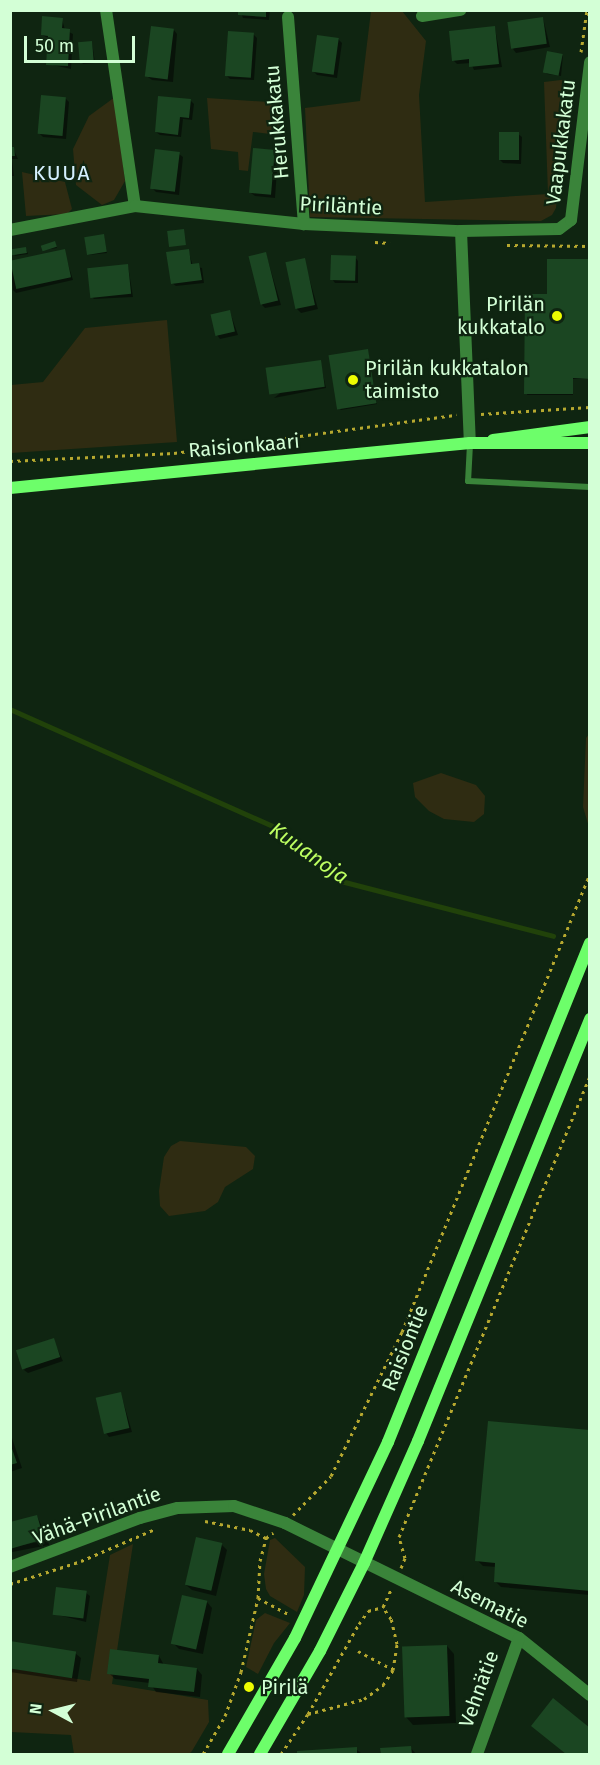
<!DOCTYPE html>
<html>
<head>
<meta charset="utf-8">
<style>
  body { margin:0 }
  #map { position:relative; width:600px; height:1765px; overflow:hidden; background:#0f2511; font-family:"Fira Sans",sans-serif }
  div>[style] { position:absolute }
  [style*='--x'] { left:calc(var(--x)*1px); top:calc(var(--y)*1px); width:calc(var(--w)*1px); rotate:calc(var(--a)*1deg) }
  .green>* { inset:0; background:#2f2c12 }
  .shadow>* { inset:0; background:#0007; transform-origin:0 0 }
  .stream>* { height:4.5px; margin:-2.25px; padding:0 2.25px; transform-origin:2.25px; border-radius:2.25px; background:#21420a }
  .building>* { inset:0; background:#1b4622; transform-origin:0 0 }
  .path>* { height:3px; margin-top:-1.5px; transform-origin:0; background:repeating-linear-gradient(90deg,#b6a82f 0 3px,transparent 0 7.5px) }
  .service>* { height:6px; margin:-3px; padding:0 3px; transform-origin:3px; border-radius:3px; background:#3a843a }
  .minor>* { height:12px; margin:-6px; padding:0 6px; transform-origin:6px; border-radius:6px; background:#3a843a }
  .secondary>* { height:12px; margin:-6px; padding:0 6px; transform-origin:6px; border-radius:6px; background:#6dfe6a }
  .dots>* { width:16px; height:16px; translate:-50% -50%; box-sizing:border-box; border:3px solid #0f2511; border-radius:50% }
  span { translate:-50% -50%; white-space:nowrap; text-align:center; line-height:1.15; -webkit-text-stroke:4.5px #0f2511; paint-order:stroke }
  .street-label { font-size:20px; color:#d3ffd6 }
  .poi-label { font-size:20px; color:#d3ffd6 }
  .right { translate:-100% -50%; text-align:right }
  .left { translate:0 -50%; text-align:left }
  .neighbourhood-label { font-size:21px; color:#d5f1ff; letter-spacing:1.5px }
  .water-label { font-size:21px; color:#bdfe61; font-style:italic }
  .frame { position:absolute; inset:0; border:12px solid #d3ffd6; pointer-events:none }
  .north { position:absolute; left:24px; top:1681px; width:60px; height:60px; -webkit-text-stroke:4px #0f2511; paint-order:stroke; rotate:277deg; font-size:16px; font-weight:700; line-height:24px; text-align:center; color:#d3ffd6 }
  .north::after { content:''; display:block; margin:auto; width:21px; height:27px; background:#d3ffd6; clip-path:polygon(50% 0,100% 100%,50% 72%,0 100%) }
  .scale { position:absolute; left:24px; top:36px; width:111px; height:27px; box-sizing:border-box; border:3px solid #d3ffd6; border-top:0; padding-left:8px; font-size:18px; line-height:21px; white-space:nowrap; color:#d3ffd6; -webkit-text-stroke:4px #0f2511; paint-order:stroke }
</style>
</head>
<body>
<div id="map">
  <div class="green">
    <div style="clip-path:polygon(371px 11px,402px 11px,426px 41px,419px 95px,425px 202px,548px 194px,544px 82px,569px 79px,556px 208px,552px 215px,541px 221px,310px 217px,305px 108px,360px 101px)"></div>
    <div style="clip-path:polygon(115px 97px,125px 181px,114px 200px,102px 205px,76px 185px,73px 149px,89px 116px)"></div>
    <div style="clip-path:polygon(207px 98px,284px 103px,286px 136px,253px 132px,248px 171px,239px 170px,238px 152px,211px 149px)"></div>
    <div style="clip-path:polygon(22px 172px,65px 182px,72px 209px,67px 214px,26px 216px)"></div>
    <div style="clip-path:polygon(167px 320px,177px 442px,11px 453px,11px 385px,43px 382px,85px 328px)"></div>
    <div style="clip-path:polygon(589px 734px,589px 827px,583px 807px,586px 738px)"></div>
    <div style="clip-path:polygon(441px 773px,476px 785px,485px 796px,484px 814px,474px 822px,444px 819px,429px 811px,415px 797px,413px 783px)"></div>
    <div style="clip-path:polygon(180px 1141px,246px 1147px,255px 1156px,253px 1169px,225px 1187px,218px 1202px,205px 1211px,169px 1216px,160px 1206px,159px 1191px,164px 1157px,171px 1146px)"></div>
    <div style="clip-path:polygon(275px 1538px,305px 1567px,304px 1595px,297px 1612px,270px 1596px,266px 1589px,264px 1574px,270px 1540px)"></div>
    <div style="clip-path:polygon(133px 1544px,112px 1684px,208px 1700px,209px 1722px,192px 1751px,189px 1754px,74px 1754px,71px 1735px,11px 1732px,10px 1668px,90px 1681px,110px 1555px)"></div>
    <div style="clip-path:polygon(265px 1613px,290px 1623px,274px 1643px,258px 1674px,246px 1667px,256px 1620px)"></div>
  </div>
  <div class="shadow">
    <div style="clip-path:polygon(240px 10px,270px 10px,269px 20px,243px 18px)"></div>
    <div style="clip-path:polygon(543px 18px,550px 47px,516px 53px,513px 49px)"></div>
    <div style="clip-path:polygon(62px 19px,65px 30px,73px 34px,71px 69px,48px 64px,50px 39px,42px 35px)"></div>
    <div style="clip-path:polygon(495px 28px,502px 67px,474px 70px,471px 63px,457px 64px,453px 60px)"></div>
    <div style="clip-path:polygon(174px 30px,177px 34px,173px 82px,152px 80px,148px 77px)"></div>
    <div style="clip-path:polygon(253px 34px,257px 38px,254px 80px,230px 79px,226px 75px)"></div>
    <div style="clip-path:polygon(338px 39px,342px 43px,337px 78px,317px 75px,313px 71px)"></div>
    <div style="clip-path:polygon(92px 42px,95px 63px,83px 64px,82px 62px)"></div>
    <div style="clip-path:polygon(563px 55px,561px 76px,547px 74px,546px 73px)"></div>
    <div style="clip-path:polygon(65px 98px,69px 102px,66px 139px,43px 137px,39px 133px)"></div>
    <div style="clip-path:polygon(190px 100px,194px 104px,192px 120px,183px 119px,181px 137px,160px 135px,156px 132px)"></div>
    <div style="clip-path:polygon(518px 134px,522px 137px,521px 164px,503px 163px,499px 159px)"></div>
    <div style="clip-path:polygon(13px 148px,18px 159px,12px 159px,14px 176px,10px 176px)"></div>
    <div style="clip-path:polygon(274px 151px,278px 155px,275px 198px,255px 196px,251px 193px)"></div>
    <div style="clip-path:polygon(179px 154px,183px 157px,179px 195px,156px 192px,153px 189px)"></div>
    <div style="clip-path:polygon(104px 236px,107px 253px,89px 255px,87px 254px)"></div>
    <div style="clip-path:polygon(55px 243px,57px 248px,43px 250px)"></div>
    <div style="clip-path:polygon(26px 249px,28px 254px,14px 256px)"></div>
    <div style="clip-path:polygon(188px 250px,193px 266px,202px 268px,204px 283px,176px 286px,172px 283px)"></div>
    <div style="clip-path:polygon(64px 251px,73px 280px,16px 293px,13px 290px,10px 263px)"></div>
    <div style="clip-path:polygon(266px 254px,281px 305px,265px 308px,262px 305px)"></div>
    <div style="clip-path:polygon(355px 257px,358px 261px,358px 283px,335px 283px,332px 279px)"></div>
    <div style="clip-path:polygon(304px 260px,318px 309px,301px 313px,297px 309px)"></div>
    <div style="clip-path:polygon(590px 260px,590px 379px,573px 379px,573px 395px,527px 395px,549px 296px)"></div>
    <div style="clip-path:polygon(128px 266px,133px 297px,94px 299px,91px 296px)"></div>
    <div style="clip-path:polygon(230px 312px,238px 335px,220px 339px,217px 335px)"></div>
    <div style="clip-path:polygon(368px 351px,377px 404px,341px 410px,339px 408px)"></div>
    <div style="clip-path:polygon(320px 361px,326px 388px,274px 398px)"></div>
    <div style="clip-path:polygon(53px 1340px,63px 1361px,28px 1373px,24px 1370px)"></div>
    <div style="clip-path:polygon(121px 1394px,132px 1432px,109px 1437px,106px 1433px)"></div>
    <div style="clip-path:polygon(590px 1431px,590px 1595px,501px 1587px,495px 1581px,497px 1567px,483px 1566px,477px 1560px)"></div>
    <div style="clip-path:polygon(10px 1432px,22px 1468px,10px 1472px)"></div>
    <div style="clip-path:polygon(37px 1516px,47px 1537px,10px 1547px)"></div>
    <div style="left:48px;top:1540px;width:5px;height:40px;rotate:79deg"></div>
    <div style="clip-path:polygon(221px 1544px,227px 1550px,216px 1596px,192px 1590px,186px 1585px)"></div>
    <div style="clip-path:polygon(86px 1593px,90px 1596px,86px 1622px,54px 1614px)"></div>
    <div style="clip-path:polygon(207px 1602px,212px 1608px,203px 1654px,179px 1649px,173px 1643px)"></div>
    <div style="clip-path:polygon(10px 1643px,75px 1653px,81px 1658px,77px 1682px,10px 1672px)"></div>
    <div style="clip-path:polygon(447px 1646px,454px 1654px,456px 1723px,413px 1725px,406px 1717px)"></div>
    <div style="clip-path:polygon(159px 1656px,164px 1665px,197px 1669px,202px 1675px,200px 1697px,156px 1692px,150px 1683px,115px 1679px,109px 1673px)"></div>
    <div style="clip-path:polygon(410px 1747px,416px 1754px,382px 1754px,382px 1749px)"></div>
    <div style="clip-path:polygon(356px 1749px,362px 1754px,299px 1754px,299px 1752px)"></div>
  </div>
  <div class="stream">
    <div style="--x:10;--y:709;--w:302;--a:24"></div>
    <div style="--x:286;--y:832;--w:74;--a:41.7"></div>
    <div style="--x:341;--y:881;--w:219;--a:14.5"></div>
  </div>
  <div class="building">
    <div style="clip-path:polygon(238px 10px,266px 10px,266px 17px,238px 15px)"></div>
    <div style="clip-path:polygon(42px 16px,63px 18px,62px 28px,70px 29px,68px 66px,46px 65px,48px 36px,41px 35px)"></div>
    <div style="left:543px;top:17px;width:27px;height:36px;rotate:82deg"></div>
    <div style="left:151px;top:26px;width:23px;height:51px;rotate:7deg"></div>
    <div style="clip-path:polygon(495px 26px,499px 64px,469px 67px,469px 59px,452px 61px,449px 31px)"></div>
    <div style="left:228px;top:31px;width:26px;height:45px;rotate:4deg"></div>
    <div style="left:317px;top:35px;width:22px;height:37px;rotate:8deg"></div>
    <div style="left:92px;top:41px;width:21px;height:14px;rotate:85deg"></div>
    <div style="left:547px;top:51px;width:16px;height:22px;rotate:11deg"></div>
    <div style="left:41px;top:95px;width:25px;height:39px;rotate:5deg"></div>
    <div style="clip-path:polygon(158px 96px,191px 99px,189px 118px,180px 117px,178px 135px,155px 132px)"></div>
    <div style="left:499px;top:132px;width:20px;height:28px"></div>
    <div style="clip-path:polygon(10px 147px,14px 147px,15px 156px,10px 156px)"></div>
    <div style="left:253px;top:148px;width:22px;height:45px;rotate:5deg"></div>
    <div style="left:155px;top:149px;width:25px;height:40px;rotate:7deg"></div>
    <div style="left:184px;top:229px;width:16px;height:17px;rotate:83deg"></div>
    <div style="left:104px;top:234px;width:18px;height:20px;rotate:81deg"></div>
    <div style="left:55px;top:241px;width:6px;height:15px;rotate:72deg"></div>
    <div style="left:26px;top:247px;width:6px;height:15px;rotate:81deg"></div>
    <div style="left:65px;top:249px;width:29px;height:56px;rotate:78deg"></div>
    <div style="clip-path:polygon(189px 249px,191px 264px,199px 263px,202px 280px,171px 284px,166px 252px)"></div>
    <div style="left:266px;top:252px;width:50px;height:18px;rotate:76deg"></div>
    <div style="left:331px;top:255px;width:25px;height:25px;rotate:2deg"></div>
    <div style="left:305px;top:258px;width:48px;height:20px;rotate:78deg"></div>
    <div style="clip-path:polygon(547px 259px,590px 259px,590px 379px,573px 378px,573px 394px,524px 394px,525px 294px,547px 294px)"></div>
    <div style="left:128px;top:264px;width:30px;height:41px;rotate:84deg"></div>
    <div style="left:230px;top:310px;width:22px;height:20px;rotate:77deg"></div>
    <div style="left:368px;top:349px;width:55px;height:40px;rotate:81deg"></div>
    <div style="left:321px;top:360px;width:27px;height:56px;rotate:82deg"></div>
    <div style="left:54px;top:1338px;width:20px;height:40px;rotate:72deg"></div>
    <div style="left:121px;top:1392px;width:37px;height:26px;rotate:77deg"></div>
    <div style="clip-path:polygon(488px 1421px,590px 1430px,590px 1591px,494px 1582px,495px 1563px,475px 1561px)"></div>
    <div style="clip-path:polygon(10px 1443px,17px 1463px,10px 1465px)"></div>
    <div style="clip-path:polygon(37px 1515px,44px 1539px,10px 1549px,10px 1522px)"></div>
    <div style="left:196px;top:1537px;width:27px;height:49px;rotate:13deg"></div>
    <div style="left:56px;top:1587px;width:31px;height:28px;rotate:7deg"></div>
    <div style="left:182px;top:1595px;width:26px;height:50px;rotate:13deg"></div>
    <div style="left:10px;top:1641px;width:67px;height:27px;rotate:9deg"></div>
    <div style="left:447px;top:1645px;width:71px;height:45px;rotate:88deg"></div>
    <div style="clip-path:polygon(110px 1649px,159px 1655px,158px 1663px,197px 1668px,194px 1692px,148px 1687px,149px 1679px,107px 1674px)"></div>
    <div style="clip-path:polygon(553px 1698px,590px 1728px,590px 1754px,566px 1754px,531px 1726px)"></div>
    <div style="clip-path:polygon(411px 1746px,412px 1754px,381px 1754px,380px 1748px)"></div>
    <div style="clip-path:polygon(357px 1747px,357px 1754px,297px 1754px,297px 1751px)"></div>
  </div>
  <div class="path">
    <div style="--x:581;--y:52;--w:42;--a:-81.9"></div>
    <div style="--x:375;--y:242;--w:15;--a:4"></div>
    <div style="--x:507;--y:245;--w:83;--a:0.7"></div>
    <div style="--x:481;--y:414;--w:109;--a:-3.7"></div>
    <div style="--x:10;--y:461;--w:164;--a:-2.8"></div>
    <div style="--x:174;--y:453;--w:285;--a:-7.7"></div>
    <div style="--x:293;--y:1515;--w:54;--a:-45.7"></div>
    <div style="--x:331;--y:1476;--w:161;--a:-63.8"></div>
    <div style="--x:402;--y:1332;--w:495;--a:-67.7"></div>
    <div style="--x:205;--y:1521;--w:46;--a:11.3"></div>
    <div style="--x:250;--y:1530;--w:18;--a:27"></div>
    <div style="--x:401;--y:1568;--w:11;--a:-68"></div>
    <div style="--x:405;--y:1558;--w:22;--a:-106"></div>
    <div style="--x:399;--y:1537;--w:499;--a:-67.5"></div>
    <div style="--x:10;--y:1584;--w:75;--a:-17.9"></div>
    <div style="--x:81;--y:1561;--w:81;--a:-23.4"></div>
    <div style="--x:258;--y:1598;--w:36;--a:28"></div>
    <div style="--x:358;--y:1651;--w:40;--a:28"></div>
    <div style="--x:308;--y:1714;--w:58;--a:-15"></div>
    <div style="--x:364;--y:1699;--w:24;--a:-36"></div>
    <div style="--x:383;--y:1685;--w:18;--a:-56"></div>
    <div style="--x:393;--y:1670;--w:26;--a:-81"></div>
    <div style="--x:397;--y:1644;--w:26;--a:-103"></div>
    <div style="--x:391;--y:1619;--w:14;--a:-124"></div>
    <div style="--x:203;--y:1754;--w:44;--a:-59.9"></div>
    <div style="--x:225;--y:1716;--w:47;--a:-70"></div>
    <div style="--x:241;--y:1672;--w:76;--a:-77.1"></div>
    <div style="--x:258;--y:1598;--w:37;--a:-87"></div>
    <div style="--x:260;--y:1561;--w:24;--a:-75"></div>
    <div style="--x:266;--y:1538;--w:9;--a:-36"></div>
    <div style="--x:281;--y:1754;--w:48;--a:-56"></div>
    <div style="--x:308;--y:1714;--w:103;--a:-60.5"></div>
    <div style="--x:359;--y:1624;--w:16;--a:-55"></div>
    <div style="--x:368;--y:1611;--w:16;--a:-15"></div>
    <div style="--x:383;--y:1607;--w:21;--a:-65"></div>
  </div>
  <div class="service">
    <div style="--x:470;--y:444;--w:37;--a:93"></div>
    <div style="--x:468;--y:481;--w:122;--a:2.8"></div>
  </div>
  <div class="minor">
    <div style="--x:106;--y:10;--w:198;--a:81.6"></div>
    <div style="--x:422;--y:16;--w:39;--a:-9"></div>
    <div style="--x:288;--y:17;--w:208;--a:85.6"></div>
    <div style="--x:10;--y:230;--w:127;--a:-10.9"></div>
    <div style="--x:135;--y:206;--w:170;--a:6.1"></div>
    <div style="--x:304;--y:224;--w:157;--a:2.6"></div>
    <div style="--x:461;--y:231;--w:212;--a:87.6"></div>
    <div style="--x:461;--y:231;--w:98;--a:-1.2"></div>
    <div style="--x:559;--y:229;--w:15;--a:-37"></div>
    <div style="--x:571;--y:220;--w:159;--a:-83.1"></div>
    <div style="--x:10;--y:1567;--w:139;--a:-20.7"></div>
    <div style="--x:140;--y:1518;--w:39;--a:-15"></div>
    <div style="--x:178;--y:1508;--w:56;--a:-2"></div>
    <div style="--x:234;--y:1506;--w:54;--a:18.4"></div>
    <div style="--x:285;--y:1523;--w:261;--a:26.2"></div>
    <div style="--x:519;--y:1638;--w:91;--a:38.8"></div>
    <div style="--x:477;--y:1754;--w:123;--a:-70.1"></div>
  </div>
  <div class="secondary">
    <div style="--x:493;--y:440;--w:98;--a:-7.6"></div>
    <div style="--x:10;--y:488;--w:462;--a:-5.6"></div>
    <div style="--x:470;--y:443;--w:120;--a:0"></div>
    <div style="--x:228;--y:1754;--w:134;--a:-60"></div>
    <div style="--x:295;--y:1638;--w:217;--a:-64.6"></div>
    <div style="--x:388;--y:1442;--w:538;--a:-67.96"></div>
    <div style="--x:260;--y:1754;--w:119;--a:-59.8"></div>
    <div style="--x:320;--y:1651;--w:98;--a:-63.4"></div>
    <div style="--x:364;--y:1563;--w:133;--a:-66.1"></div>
    <div style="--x:418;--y:1441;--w:456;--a:-67.8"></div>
  </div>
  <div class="dots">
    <div style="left:557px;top:316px;background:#eefc01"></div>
    <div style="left:353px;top:380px;background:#eefc01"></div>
    <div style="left:249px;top:1687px;background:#eefc01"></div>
  </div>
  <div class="street-label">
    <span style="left:277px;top:122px;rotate:-95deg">Herukkakatu</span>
    <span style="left:561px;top:142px;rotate:-83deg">Vaapukkakatu</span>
    <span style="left:341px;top:206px;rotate:3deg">Piriläntie</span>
    <span style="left:244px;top:446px;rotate:-5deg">Raisionkaari</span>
    <span style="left:405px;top:1348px;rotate:-68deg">Raisiontie</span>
    <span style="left:97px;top:1516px;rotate:-20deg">Vähä-Pirilantie</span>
    <span style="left:490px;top:1604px;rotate:27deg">Asematie</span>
    <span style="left:479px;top:1689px;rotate:-70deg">Vehnätie</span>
  </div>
  <div class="poi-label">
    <span class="right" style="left:545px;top:316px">Pirilän<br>kukkatalo</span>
    <span class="left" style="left:365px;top:380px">Pirilän kukkatalon<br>taimisto</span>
    <span class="left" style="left:261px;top:1687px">Pirilä</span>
  </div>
  <div class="neighbourhood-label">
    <span style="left:62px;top:173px">KUUA</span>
  </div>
  <div class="water-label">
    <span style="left:309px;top:853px;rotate:35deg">Kuuanoja</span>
  </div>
  <div class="frame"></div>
  <div class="north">N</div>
  <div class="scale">50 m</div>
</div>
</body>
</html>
